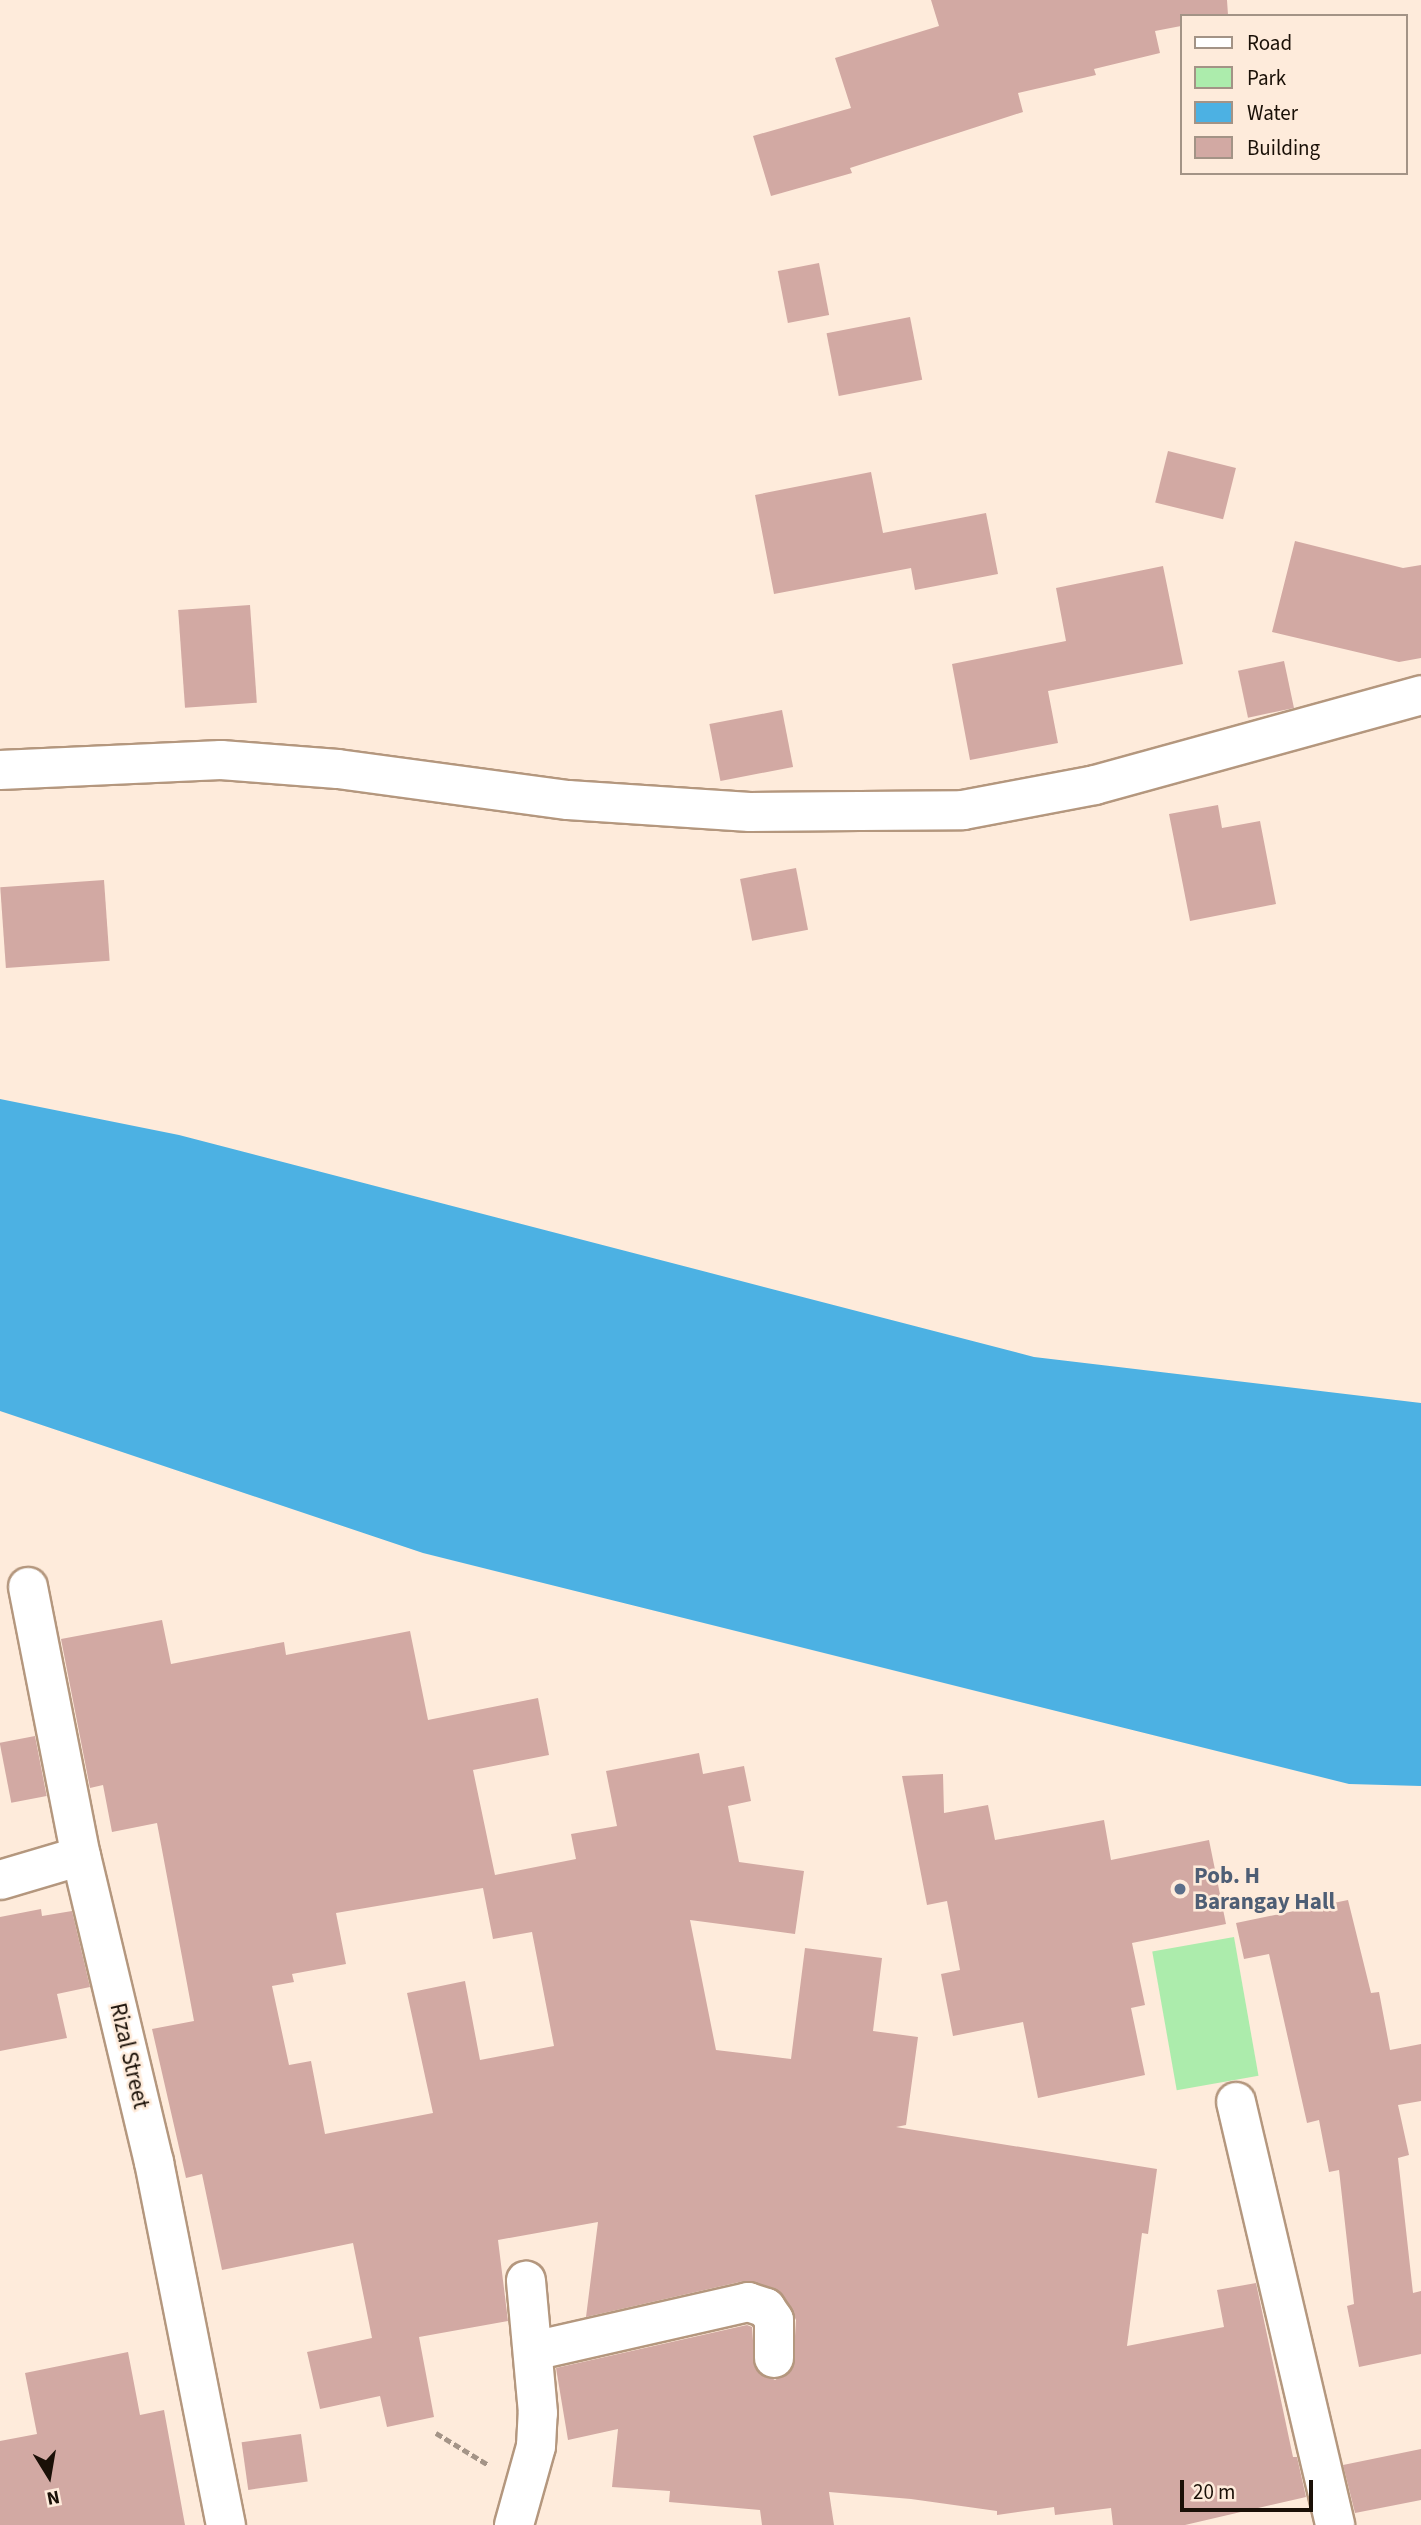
<!DOCTYPE html>
<html>
<head>
<meta charset="utf-8">
<style>
  body { margin:0 }
  #map { position:relative; width:1421px; height:2525px; overflow:hidden; background:#feebdb; font-family:"Source Sans 3",sans-serif }
  div>[style] { position:absolute }
  [style*='--x'] { left:calc(var(--x)*1px); top:calc(var(--y)*1px); width:calc(var(--w)*1px); rotate:calc(var(--a)*1deg) }
  .green>* { inset:0; background:#acecac; transform-origin:0 0 }
  .water>* { inset:0; background:#4cb1e3 }
  .building>* { inset:0; background:#d2a9a3; transform-origin:0 0 }
  .path>* { height:4.5px; margin-top:-2.25px; transform-origin:0; background:repeating-linear-gradient(90deg,#a49487 0 7px,transparent 0 10.5px) }
  .roads { filter:drop-shadow(2px 0 #b4977e) drop-shadow(-2px 0 #b4977e) drop-shadow(0 2px #b4977e) drop-shadow(0 -2px #b4977e) }
  .minor>* { height:38px; margin:-19px; padding:0 19px; transform-origin:19px; border-radius:19px; background:#fff }
  .dots>* { width:19px; height:19px; translate:-50% -50%; box-sizing:border-box; border:4px solid #feebdb; border-radius:50% }
  span { translate:-50% -50%; white-space:nowrap; text-align:center; line-height:1.15; -webkit-text-stroke:5px #feebdb; paint-order:stroke }
  .service-label { font-size:23px; color:#4e5e75; font-weight:700 }
  .left { translate:0 -50%; text-align:left }
  .street-label { font-size:23px; color:#1a1007 }
  .legend { position:absolute; left:1180px; top:14px; width:228px; height:161px; box-sizing:border-box; background:#feebdb; border:2px solid #a39386; margin:0; padding:9px 12px; list-style:none; font-size:21px; color:#1a1007 }
  .legend li { display:flex; align-items:center; gap:14px; height:35px }
  .legend b { width:35px; border:2px solid #a39386 }
  .north { position:absolute; left:14px; top:2441px; width:70px; height:70px; -webkit-text-stroke:5px #feebdb; paint-order:stroke; rotate:169deg; font-size:19px; font-weight:700; line-height:28px; text-align:center; color:#1a1007 }
  .north::after { content:''; display:block; margin:auto; width:24px; height:32px; background:#1a1007; clip-path:polygon(50% 0,100% 100%,50% 72%,0 100%) }
  .scale { position:absolute; left:1180px; top:2480px; width:133px; height:32px; box-sizing:border-box; border:4px solid #1a1007; border-top:0; padding-left:9px; font-size:21px; line-height:24px; white-space:nowrap; color:#1a1007; -webkit-text-stroke:5px #feebdb; paint-order:stroke }
</style>
</head>
<body>
<div id="map">
  <div class="green">
    <div style="left:1234px;top:1937px;width:141px;height:83px;rotate:80deg"></div>
  </div>
  <div class="water">
    <div style="clip-path:polygon(0 1099px,179px 1135px,1034px 1357px,1421px 1403px,1421px 1786px,1349px 1784px,423px 1553px,0 1411px)"></div>
  </div>
  <div class="building">
    <div style="clip-path:polygon(931px 0,1227px 0,1228px 15px,1181px 16px,1181px 26px,1155px 31px,1160px 53px,1094px 69px,1096px 75px,1018px 93px,1023px 112px,850px 168px,852px 173px,771px 196px,753px 136px,851px 108px,835px 58px,939px 26px)"></div>
    <div style="left:819px;top:263px;width:53px;height:42px;rotate:79deg"></div>
    <div style="left:910px;top:317px;width:64px;height:85px;rotate:79deg"></div>
    <div style="left:1168px;top:451px;width:70px;height:53px;rotate:14deg"></div>
    <div style="clip-path:polygon(871px 472px,883px 533px,986px 513px,998px 574px,915px 590px,911px 568px,774px 594px,755px 495px)"></div>
    <div style="clip-path:polygon(1295px 541px,1403px 568px,1421px 565px,1421px 658px,1399px 662px,1272px 632px)"></div>
    <div style="clip-path:polygon(1163px 566px,1183px 664px,1048px 691px,1058px 743px,970px 760px,952px 664px,1066px 641px,1056px 588px)"></div>
    <div style="left:250px;top:605px;width:98px;height:72px;rotate:86deg"></div>
    <div style="left:1284px;top:661px;width:48px;height:47px;rotate:78deg"></div>
    <div style="left:782px;top:710px;width:58px;height:74px;rotate:79deg"></div>
    <div style="clip-path:polygon(1218px 805px,1222px 828px,1260px 821px,1276px 904px,1190px 921px,1169px 814px)"></div>
    <div style="left:796px;top:868px;width:63px;height:57px;rotate:79deg"></div>
    <div style="left:104px;top:880px;width:81px;height:104px;rotate:86deg"></div>
    <div style="clip-path:polygon(evenodd,162px 1620px,171px 1664px,284px 1642px,286px 1655px,410px 1631px,428px 1720px,538px 1698px,549px 1755px,473px 1770px,495px 1875px,576px 1859px,571px 1834px,617px 1826px,606px 1771px,699px 1753px,703px 1774px,744px 1766px,751px 1801px,728px 1806px,739px 1862px,804px 1871px,795px 1934px,690px 1920px,716px 2050px,791px 2059px,805px 1948px,882px 1958px,873px 2031px,918px 2037px,906px 2125px,896px 2127px,1157px 2169px,1148px 2234px,1142px 2233px,1127px 2346px,1224px 2327px,1217px 2290px,1256px 2283px,1293px 2457px,1297px 2457px,1306px 2497px,1185px 2525px,1113px 2525px,1111px 2508px,1055px 2515px,1054px 2507px,997px 2515px,997px 2511px,911px 2499px,829px 2492px,834px 2525px,762px 2525px,760px 2510px,669px 2502px,670px 2491px,612px 2487px,618px 2429px,568px 2440px,556px 2368px,747px 2325px,752px 2327px,755px 2368px,775px 2380px,793px 2368px,796px 2320px,784px 2296px,774px 2288px,744px 2281px,586px 2317px,598px 2222px,498px 2240px,508px 2321px,419px 2337px,434px 2417px,387px 2427px,380px 2396px,320px 2409px,307px 2352px,372px 2338px,353px 2243px,222px 2270px,202px 2174px,186px 2178px,152px 2029px,194px 2021px,157px 1823px,112px 1832px,103px 1785px,90px 1788px,61px 1639px,162px 1620px,483px 1888px,493px 1939px,532px 1932px,554px 2046px,480px 2060px,465px 1981px,407px 1993px,433px 2113px,325px 2134px,311px 2061px,289px 2065px,272px 1986px,294px 1982px,292px 1974px,346px 1964px,336px 1913px,483px 1888px)"></div>
    <div style="left:35px;top:1736px;width:61px;height:36px;rotate:79deg"></div>
    <div style="clip-path:polygon(943px 1774px,944px 1813px,988px 1805px,995px 1840px,1104px 1820px,1111px 1860px,1209px 1840px,1226px 1924px,1132px 1943px,1145px 2005px,1131px 2008px,1145px 2075px,1038px 2098px,1023px 2022px,953px 2036px,941px 1974px,960px 1970px,947px 1901px,927px 1905px,902px 1776px)"></div>
    <div style="clip-path:polygon(1348px 1900px,1371px 1993px,1379px 1992px,1390px 2050px,1421px 2044px,1421px 2101px,1398px 2105px,1409px 2155px,1398px 2158px,1413px 2293px,1421px 2291px,1421px 2354px,1359px 2367px,1347px 2306px,1354px 2304px,1339px 2170px,1329px 2172px,1319px 2120px,1307px 2123px,1269px 1954px,1244px 1959px,1236px 1923px)"></div>
    <div style="clip-path:polygon(41px 1909px,42px 1916px,72px 1911px,90px 1987px,57px 1994px,67px 2038px,0 2051px,0 1917px)"></div>
    <div style="clip-path:polygon(128px 2352px,140px 2415px,164px 2410px,185px 2525px,0 2525px,0 2441px,37px 2434px,25px 2373px)"></div>
    <div style="left:301px;top:2434px;width:48px;height:60px;rotate:82deg"></div>
    <div style="clip-path:polygon(1421px 2449px,1421px 2500px,1355px 2513px,1343px 2465px)"></div>
  </div>
  <div class="path">
    <div style="--x:436;--y:2433;--w:60;--a:31.3"></div>
  </div>
  <div class="roads">
    <div class="minor">
      <div style="--x:0;--y:770;--w:221;--a:-2.6"></div>
      <div style="--x:221;--y:760;--w:117;--a:4.4"></div>
      <div style="--x:338;--y:769;--w:232;--a:7.7"></div>
      <div style="--x:568;--y:800;--w:182;--a:3.8"></div>
      <div style="--x:750;--y:812;--w:213;--a:-0.5"></div>
      <div style="--x:963;--y:810;--w:134;--a:-10.7"></div>
      <div style="--x:1095;--y:785;--w:338;--a:-15.4"></div>
      <div style="--x:28;--y:1587;--w:274;--a:78.9"></div>
      <div style="--x:81;--y:1856;--w:315;--a:76.6"></div>
      <div style="--x:154;--y:2162;--w:370;--a:78.8"></div>
      <div style="--x:0;--y:1880;--w:84;--a:-16.5"></div>
      <div style="--x:1236;--y:2102;--w:434;--a:76.8"></div>
      <div style="--x:533;--y:2351;--w:221;--a:-12.8"></div>
      <div style="--x:748;--y:2302;--w:19;--a:18"></div>
      <div style="--x:766;--y:2308;--w:14;--a:56"></div>
      <div style="--x:774;--y:2320;--w:38;--a:90"></div>
      <div style="--x:514;--y:2525;--w:82;--a:-74.4"></div>
      <div style="--x:536;--y:2446;--w:33;--a:-87"></div>
      <div style="--x:538;--y:2413;--w:133;--a:-95.2"></div>
    </div>
  </div>
  <div class="dots">
    <div style="left:1180px;top:1889px;background:#5c6f8a"></div>
  </div>
  <div class="service-label">
    <span class="left" style="left:1194px;top:1889px">Pob. H<br>Barangay Hall</span>
  </div>
  <div class="street-label">
    <span style="left:129px;top:2056px;rotate:77deg">Rizal Street</span>
  </div>
  <ul class="legend">
  <li><b style="height:9px;background:#fff"></b>Road</li>
  <li><b style="height:19px;background:#acecac"></b>Park</li>
  <li><b style="height:19px;background:#4cb1e3"></b>Water</li>
  <li><b style="height:19px;background:#d2a9a3"></b>Building</li>
  </ul>
  <div class="north">N</div>
  <div class="scale">20 m</div>
</div>
</body>
</html>
